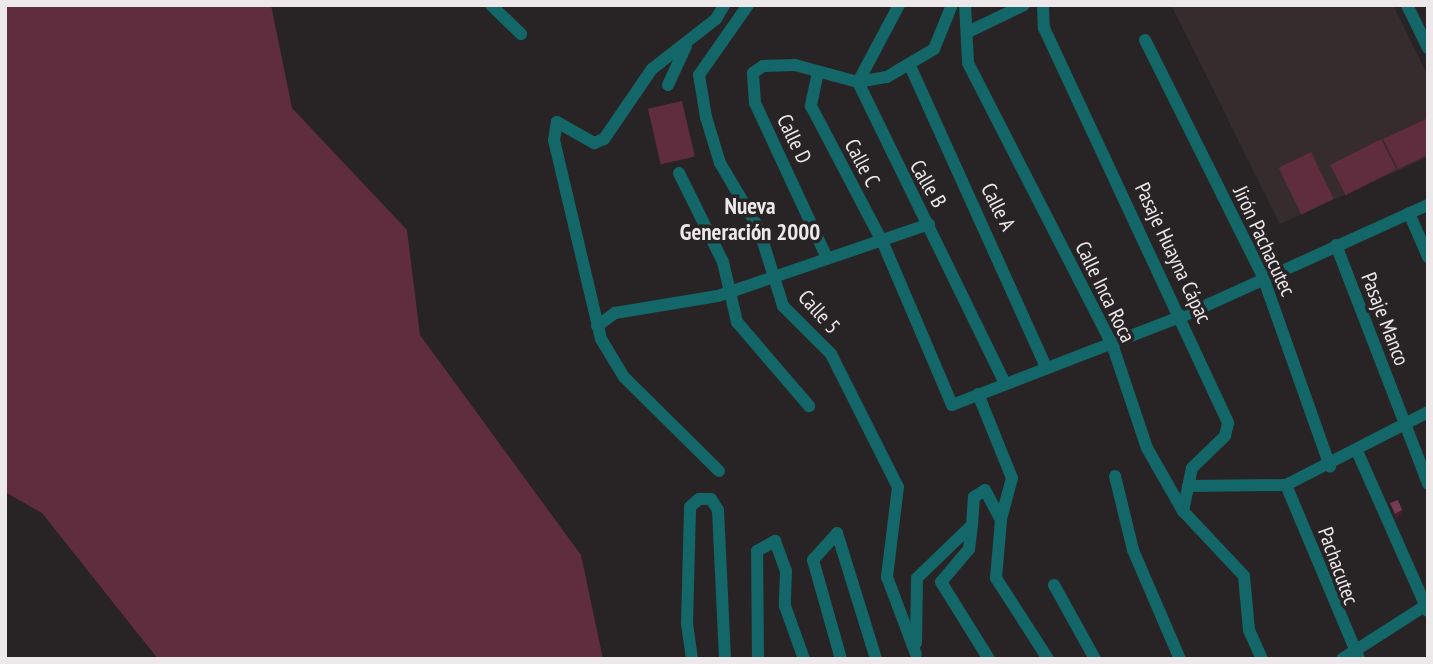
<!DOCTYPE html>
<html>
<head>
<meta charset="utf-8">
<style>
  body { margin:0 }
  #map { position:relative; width:1433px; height:664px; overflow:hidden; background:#282425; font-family:"PT Sans Narrow",sans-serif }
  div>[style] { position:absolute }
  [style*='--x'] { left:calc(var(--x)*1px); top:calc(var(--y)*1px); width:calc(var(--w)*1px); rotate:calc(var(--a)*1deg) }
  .built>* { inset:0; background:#362b2d }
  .green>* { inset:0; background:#5f2d3d; transform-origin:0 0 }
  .minor>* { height:12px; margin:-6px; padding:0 6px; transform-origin:6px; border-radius:6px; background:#136769 }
  .shaded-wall>* { inset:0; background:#481c2d }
  .building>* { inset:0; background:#763b52 }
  span { translate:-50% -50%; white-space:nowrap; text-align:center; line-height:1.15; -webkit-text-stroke:7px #282425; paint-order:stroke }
  .street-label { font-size:21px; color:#ede9ea }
  .neighbourhood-label { font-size:23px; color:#ede9ea; font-weight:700 }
  .frame { position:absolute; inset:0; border:7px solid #ede9ea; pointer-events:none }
</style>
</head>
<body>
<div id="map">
  <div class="built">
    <div style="clip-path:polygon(1171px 5px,1393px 5px,1428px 76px,1428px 157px,1280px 224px)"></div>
  </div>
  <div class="green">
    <div style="clip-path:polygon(5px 5px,271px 5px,292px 108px,407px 230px,420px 335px,581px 555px,603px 659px,158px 659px,42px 513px,5px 492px)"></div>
    <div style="left:682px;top:101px;width:57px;height:35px;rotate:77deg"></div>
    <div style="clip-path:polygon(1428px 118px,1428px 155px,1398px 169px,1383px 139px)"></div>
    <div style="left:1381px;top:139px;width:34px;height:57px;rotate:63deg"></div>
    <div style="left:1311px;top:152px;width:52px;height:36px;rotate:64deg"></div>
  </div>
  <div class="minor">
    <div style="--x:491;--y:5;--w:42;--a:44"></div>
    <div style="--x:748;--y:5;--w:85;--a:125"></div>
    <div style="--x:699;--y:75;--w:43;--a:80.5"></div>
    <div style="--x:706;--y:117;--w:48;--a:73.1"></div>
    <div style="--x:720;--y:163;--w:77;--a:59.4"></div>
    <div style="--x:759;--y:229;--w:81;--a:72.7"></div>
    <div style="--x:783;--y:306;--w:68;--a:45"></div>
    <div style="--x:831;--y:354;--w:149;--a:63.3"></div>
    <div style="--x:898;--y:487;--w:91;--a:97"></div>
    <div style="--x:887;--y:577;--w:82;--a:69.4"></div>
    <div style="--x:899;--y:5;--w:87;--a:118"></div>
    <div style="--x:858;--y:82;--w:335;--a:64"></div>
    <div style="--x:965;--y:5;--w:58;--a:87"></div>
    <div style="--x:968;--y:63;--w:316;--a:62.9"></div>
    <div style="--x:1112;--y:344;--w:110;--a:71.4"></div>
    <div style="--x:1147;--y:448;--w:73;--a:60.3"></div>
    <div style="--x:1183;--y:511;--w:89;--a:46.8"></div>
    <div style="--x:1244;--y:576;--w:54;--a:84.7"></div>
    <div style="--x:1249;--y:630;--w:32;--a:66"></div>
    <div style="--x:1043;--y:5;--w:23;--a:88"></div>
    <div style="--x:1044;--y:28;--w:436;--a:65"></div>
    <div style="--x:1228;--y:423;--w:13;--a:103"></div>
    <div style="--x:1225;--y:436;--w:46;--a:135.9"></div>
    <div style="--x:1192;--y:468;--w:44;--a:101.8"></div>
    <div style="--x:1407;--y:5;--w:48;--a:64"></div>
    <div style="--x:968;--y:32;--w:62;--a:-25.7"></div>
    <div style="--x:1145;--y:40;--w:265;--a:63.5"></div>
    <div style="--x:1263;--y:277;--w:201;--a:70.5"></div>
    <div style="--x:911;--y:68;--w:328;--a:65.7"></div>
    <div style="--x:818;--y:72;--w:35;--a:102"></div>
    <div style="--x:811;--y:106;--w:155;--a:62.3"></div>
    <div style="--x:883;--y:243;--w:176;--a:66.9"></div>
    <div style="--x:952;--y:405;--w:248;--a:-21.1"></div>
    <div style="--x:1183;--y:316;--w:269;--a:-24.4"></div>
    <div style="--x:668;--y:85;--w:43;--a:-65.2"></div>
    <div style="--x:679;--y:173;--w:99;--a:63.7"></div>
    <div style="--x:723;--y:262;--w:62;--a:76.9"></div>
    <div style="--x:737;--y:322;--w:111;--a:49.4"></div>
    <div style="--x:1409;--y:213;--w:48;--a:66.6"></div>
    <div style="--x:1336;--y:245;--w:256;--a:68.9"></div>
    <div style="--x:827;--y:258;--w:171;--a:-114.9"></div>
    <div style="--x:755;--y:103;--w:30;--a:-94"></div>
    <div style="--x:753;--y:73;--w:12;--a:-35"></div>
    <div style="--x:763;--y:66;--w:32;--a:-2"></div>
    <div style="--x:795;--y:65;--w:65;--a:15.1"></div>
    <div style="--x:858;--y:82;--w:29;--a:-10"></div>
    <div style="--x:887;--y:77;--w:55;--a:-30.8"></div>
    <div style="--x:934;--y:49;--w:48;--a:-67.8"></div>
    <div style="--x:597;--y:326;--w:22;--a:-36"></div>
    <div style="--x:615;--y:313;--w:104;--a:-9.4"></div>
    <div style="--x:718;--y:296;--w:223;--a:-18.8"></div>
    <div style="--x:978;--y:394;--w:91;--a:68"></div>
    <div style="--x:1012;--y:478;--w:42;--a:105"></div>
    <div style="--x:1357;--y:451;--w:175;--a:66.1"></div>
    <div style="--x:719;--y:471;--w:134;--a:-135.3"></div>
    <div style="--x:624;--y:377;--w:44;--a:-121.2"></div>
    <div style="--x:601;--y:339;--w:204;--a:-103.3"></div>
    <div style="--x:554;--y:140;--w:18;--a:-81"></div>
    <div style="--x:557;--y:122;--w:43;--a:29.6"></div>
    <div style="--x:594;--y:143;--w:11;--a:-22"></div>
    <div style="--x:604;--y:139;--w:85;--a:-55.6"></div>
    <div style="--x:652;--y:69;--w:81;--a:-38"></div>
    <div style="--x:716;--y:19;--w:16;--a:-60"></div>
    <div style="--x:1115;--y:476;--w:76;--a:76.3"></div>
    <div style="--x:1133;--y:550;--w:119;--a:66.7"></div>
    <div style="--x:1286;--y:485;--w:189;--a:67.2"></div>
    <div style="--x:1188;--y:486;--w:98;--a:-0.6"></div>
    <div style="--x:1286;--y:485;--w:160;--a:-27.2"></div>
    <div style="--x:972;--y:525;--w:24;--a:97"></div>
    <div style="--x:969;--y:549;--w:43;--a:130.3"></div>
    <div style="--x:941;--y:582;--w:91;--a:58.1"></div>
    <div style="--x:1054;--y:585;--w:85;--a:61"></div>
    <div style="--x:916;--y:643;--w:65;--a:-89.1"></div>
    <div style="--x:917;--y:578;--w:76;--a:-43.9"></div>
    <div style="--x:972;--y:525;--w:28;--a:-86"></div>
    <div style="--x:974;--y:497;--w:13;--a:-32"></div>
    <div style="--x:985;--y:490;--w:34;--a:62"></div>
    <div style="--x:1001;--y:520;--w:58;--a:94.9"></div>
    <div style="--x:996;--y:578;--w:96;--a:57.3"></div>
    <div style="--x:692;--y:659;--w:35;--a:-98"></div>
    <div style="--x:687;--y:624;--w:117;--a:-88.5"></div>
    <div style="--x:690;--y:507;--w:12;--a:-42"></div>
    <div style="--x:699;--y:499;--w:12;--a:0"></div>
    <div style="--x:711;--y:499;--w:13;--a:58"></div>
    <div style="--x:718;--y:510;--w:149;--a:87.3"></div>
    <div style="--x:758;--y:659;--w:108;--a:-90.5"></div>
    <div style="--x:757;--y:551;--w:21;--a:-29"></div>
    <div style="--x:775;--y:541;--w:32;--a:70"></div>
    <div style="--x:786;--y:571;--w:35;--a:92"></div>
    <div style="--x:785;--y:606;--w:56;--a:70.3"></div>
    <div style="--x:841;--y:659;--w:103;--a:-105.8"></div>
    <div style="--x:813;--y:560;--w:36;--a:-48"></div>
    <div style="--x:837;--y:533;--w:132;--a:72.8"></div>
    <div style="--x:1342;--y:659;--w:102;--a:-32.6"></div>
  </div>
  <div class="shaded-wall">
    <div style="clip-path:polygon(1402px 510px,1402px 515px,1395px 518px,1395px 514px)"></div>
  </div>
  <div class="building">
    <div style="clip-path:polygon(1398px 500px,1402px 510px,1395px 514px,1390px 503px)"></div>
  </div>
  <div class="street-label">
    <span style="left:794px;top:139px;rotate:64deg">Calle D</span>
    <span style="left:862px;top:163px;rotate:62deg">Calle C</span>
    <span style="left:928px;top:184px;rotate:60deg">Calle B</span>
    <span style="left:998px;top:207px;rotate:63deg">Calle A</span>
    <span style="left:1264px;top:241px;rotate:65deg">Jirón Pachacutec</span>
    <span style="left:1173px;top:253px;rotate:65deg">Pasaje Huayna Cápac</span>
    <span style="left:1105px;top:292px;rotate:64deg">Calle Inca Roca</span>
    <span style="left:819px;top:312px;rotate:48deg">Calle 5</span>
    <span style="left:1385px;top:319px;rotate:69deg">Pasaje Manco</span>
    <span style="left:1338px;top:566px;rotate:70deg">Pachacutec</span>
  </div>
  <div class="neighbourhood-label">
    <span style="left:750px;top:219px">Nueva<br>Generación 2000</span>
  </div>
  <div class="frame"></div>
</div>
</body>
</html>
